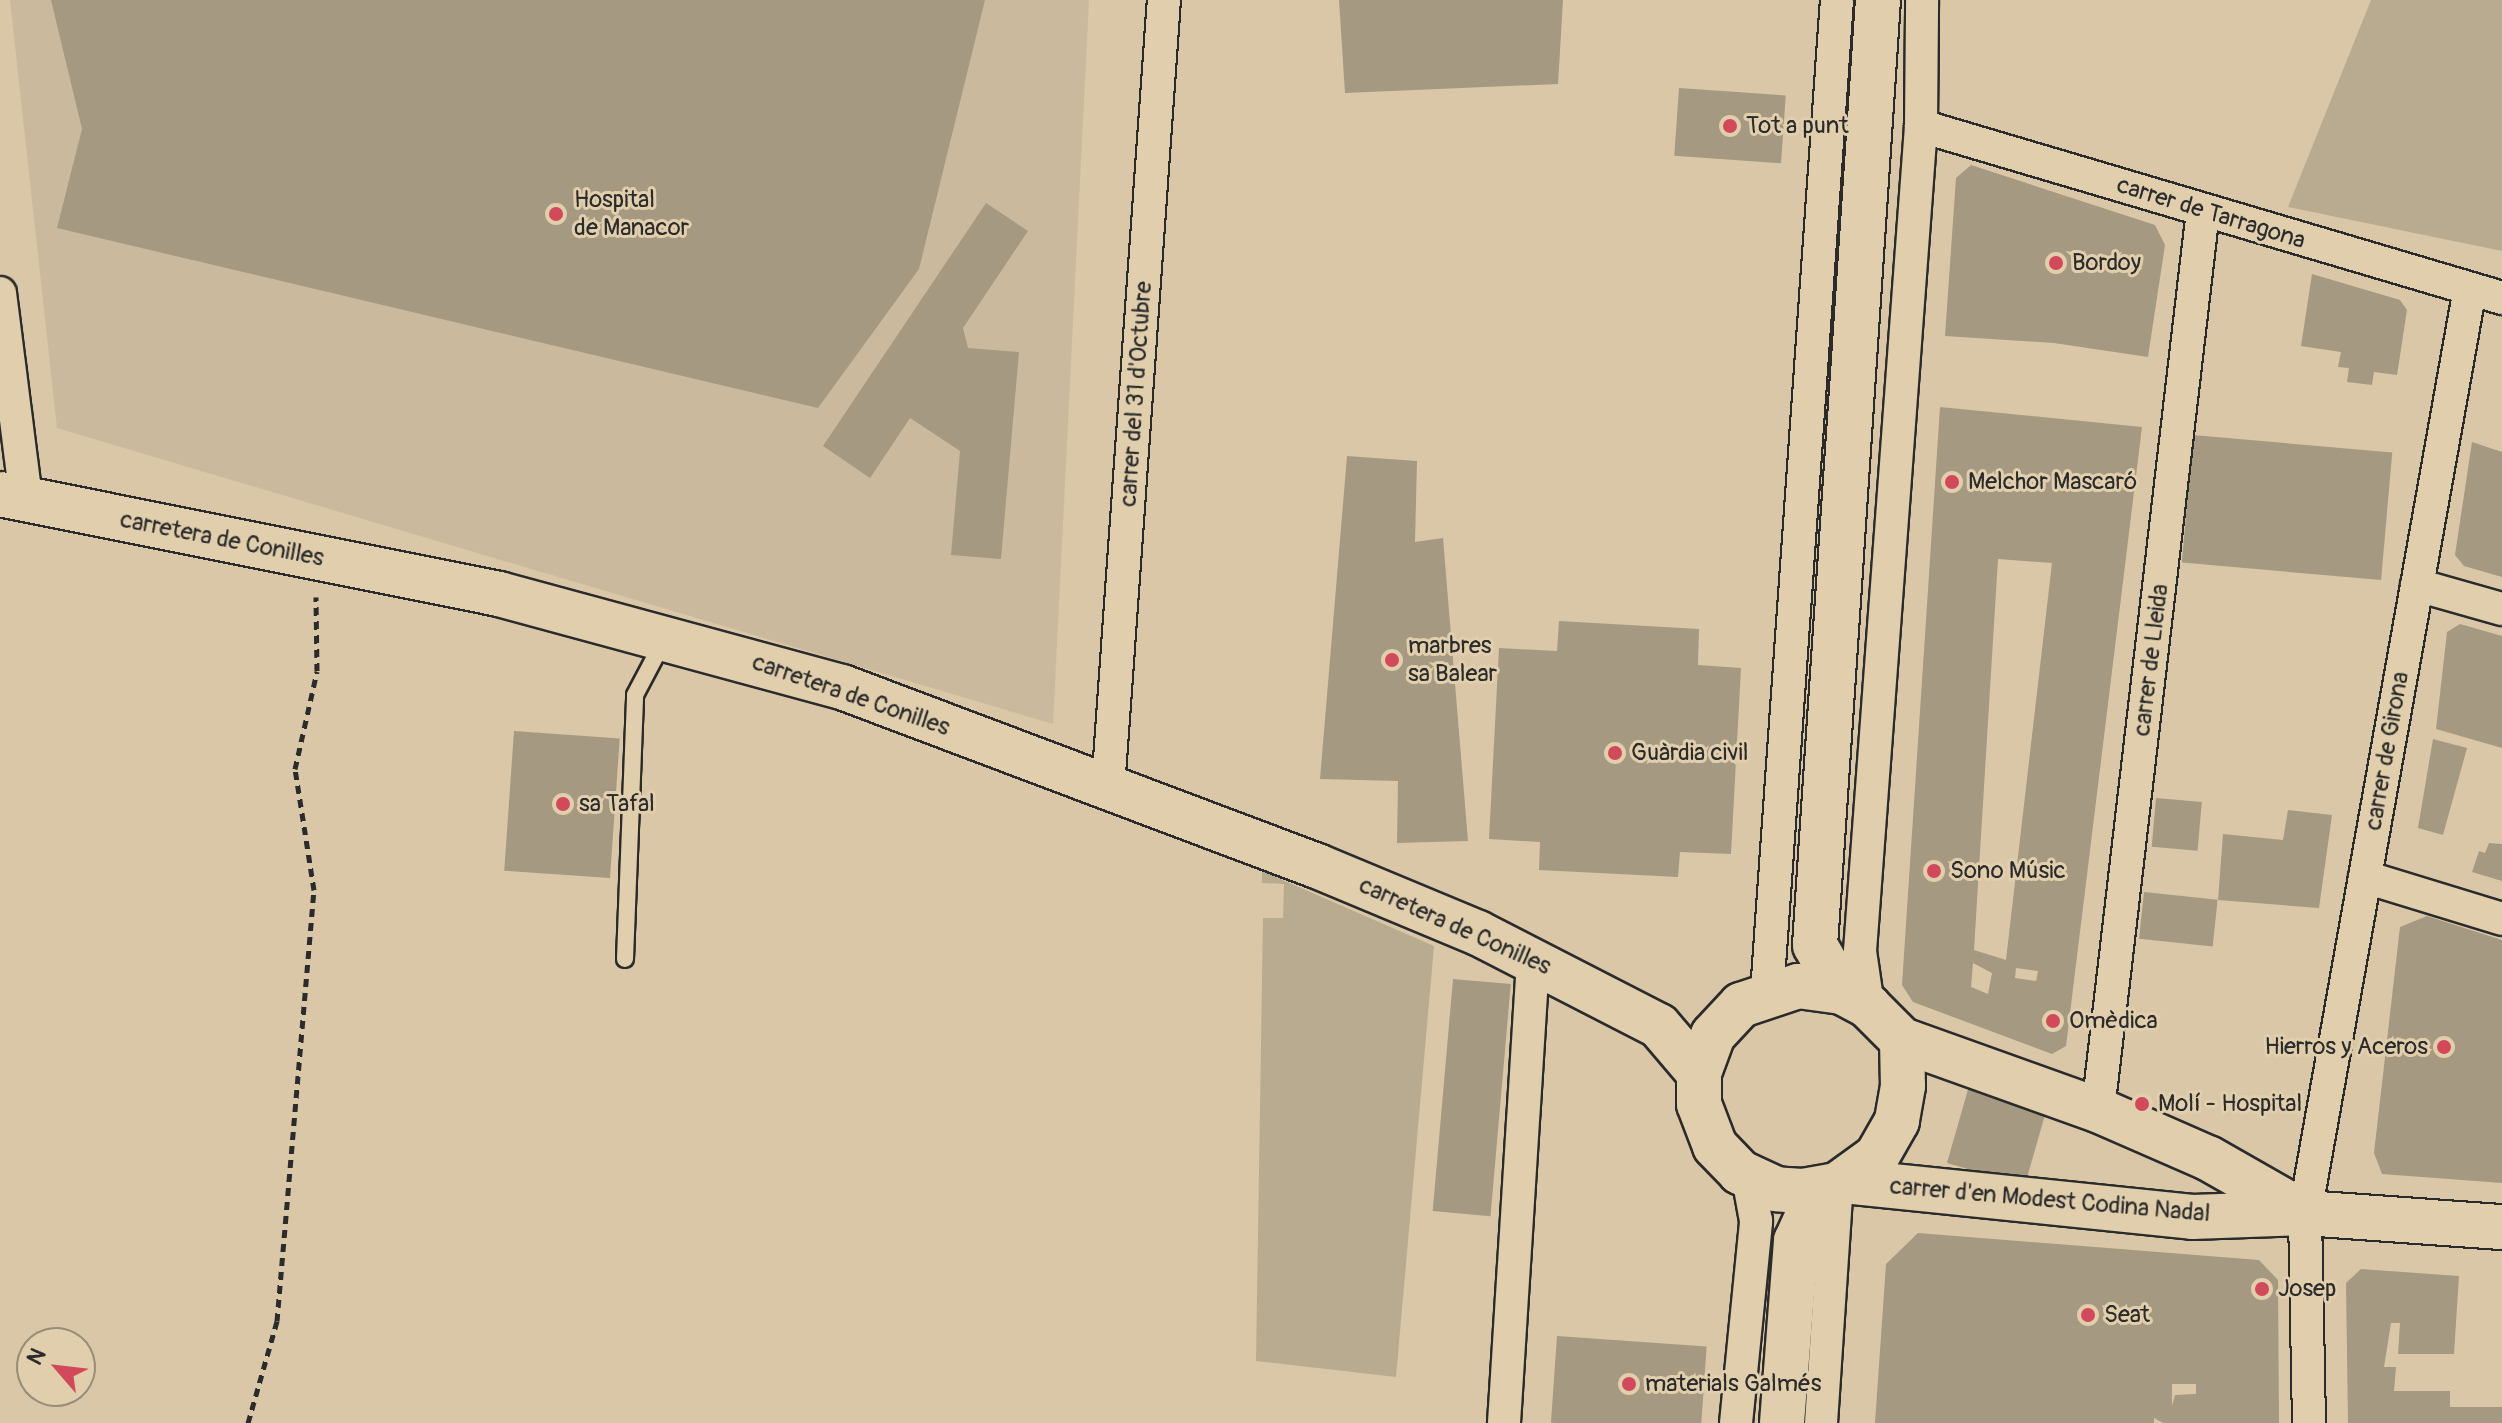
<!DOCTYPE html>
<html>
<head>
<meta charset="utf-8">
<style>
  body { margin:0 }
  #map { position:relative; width:2502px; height:1423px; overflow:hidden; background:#d9c7a7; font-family:Pangolin,sans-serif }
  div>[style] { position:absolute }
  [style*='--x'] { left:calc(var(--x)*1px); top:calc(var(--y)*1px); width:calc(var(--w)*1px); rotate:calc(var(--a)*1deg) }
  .built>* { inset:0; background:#cab99c }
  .green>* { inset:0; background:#b9ab90 }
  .building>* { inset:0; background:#a69982; transform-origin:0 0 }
  .path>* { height:5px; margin-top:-2.5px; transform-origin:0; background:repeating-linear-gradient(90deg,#2b2b2b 0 8px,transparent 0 14px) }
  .roads { filter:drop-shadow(2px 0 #2b2b2b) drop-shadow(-2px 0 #2b2b2b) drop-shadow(0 2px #2b2b2b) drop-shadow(0 -2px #2b2b2b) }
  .lane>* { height:16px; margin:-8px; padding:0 8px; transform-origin:8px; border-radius:8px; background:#e0ceac }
  .street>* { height:32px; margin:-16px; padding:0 16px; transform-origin:16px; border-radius:16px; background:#e0ceac }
  .secondary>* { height:44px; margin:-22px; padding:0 22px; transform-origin:22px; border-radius:22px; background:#e0ceac }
  .dots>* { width:22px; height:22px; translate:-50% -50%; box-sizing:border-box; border:4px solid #e0ceac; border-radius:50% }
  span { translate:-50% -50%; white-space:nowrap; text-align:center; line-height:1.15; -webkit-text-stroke:6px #e0ceac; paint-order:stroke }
  .poi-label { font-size:24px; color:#2b2b2b }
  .left { translate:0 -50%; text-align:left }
  .right { translate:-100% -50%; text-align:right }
  .street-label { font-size:24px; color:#2b2b2b }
  .north { position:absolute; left:16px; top:1327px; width:80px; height:80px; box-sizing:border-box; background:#e0ceac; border:2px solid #988d78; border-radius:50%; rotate:298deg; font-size:22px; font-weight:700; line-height:32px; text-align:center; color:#2b2b2b }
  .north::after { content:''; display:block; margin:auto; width:28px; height:36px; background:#d1495b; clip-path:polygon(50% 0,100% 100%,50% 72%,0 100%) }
</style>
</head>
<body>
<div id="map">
  <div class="built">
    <div style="clip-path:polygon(10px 0,1089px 0,1053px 724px,57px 428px)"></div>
  </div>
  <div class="green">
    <div style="clip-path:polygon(2371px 0,2502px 0,2502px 251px,2288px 207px)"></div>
    <div style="clip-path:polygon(1262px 871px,1434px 946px,1396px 1377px,1256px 1361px,1263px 918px,1283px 918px,1284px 884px,1262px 883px)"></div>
  </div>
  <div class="building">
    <div style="clip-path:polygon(51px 0,985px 0,919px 269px,818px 408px,57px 228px,82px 129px)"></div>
    <div style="clip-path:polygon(1339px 0,1563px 0,1558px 84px,1345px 93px)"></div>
    <div style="left:1679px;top:88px;width:107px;height:68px;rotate:4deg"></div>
    <div style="clip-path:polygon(1971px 165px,2155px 225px,2165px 245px,2148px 357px,2054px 343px,1945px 336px,1956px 178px)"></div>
    <div style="clip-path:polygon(986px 203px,1028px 231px,963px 328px,968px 348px,1019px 352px,1001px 559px,951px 555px,960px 451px,910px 418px,870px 478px,823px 446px)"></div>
    <div style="clip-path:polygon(2312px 274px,2400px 300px,2407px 310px,2397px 375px,2374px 372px,2372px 385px,2347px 382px,2349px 368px,2338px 367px,2341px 352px,2301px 346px)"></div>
    <div style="clip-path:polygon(evenodd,1940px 407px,2142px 427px,2066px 1046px,2052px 1054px,1913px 1002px,1902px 985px,1940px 407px,1998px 559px,2052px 563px,2006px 960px,1974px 950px,1998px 559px,1940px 407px,1973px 963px,1992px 973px,1988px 994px,1971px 987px,1973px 963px,1940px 407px,2016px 968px,2038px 971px,2036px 981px,2015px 978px,2016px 968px)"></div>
    <div style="left:2193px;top:435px;width:200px;height:128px;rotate:5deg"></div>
    <div style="clip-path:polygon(2472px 442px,2502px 452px,2502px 577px,2464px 566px,2455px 555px)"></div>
    <div style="clip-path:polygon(1347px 456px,1417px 461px,1415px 542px,1443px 538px,1468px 841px,1397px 843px,1398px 781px,1320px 779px)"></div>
    <div style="clip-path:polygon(1559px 621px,1699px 629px,1698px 665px,1741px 668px,1731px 854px,1680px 852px,1678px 877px,1539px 870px,1540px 842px,1489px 839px,1499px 648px,1557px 651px)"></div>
    <div style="clip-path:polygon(2460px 624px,2502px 636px,2502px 748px,2436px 729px,2447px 632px)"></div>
    <div style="left:514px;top:731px;width:106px;height:140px;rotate:4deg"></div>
    <div style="clip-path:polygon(2433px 739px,2467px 748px,2443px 835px,2418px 828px)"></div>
    <div style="left:2156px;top:798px;width:46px;height:49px;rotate:5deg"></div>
    <div style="clip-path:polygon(2288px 810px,2332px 815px,2319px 908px,2218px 900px,2223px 834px,2283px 840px)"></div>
    <div style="clip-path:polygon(2489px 843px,2502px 844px,2502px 881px,2472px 872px,2479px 851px,2485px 853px)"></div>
    <div style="left:2144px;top:892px;width:74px;height:47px;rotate:6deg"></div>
    <div style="clip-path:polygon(2427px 916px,2502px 940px,2502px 1183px,2382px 1174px,2374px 1153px,2400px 927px)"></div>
    <div style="left:1453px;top:979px;width:58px;height:233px;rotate:5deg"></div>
    <div style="left:1969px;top:1086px;width:81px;height:80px;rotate:16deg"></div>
    <div style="clip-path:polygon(evenodd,1918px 1233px,2259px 1260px,2278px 1280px,2279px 1423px,2163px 1423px,2154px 1418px,2154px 1423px,1875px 1423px,1886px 1264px,1918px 1233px,2172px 1384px,2196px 1384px,2196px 1394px,2175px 1395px,2172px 1406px,2172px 1384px)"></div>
    <div style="clip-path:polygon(2361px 1269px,2459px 1276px,2454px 1354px,2398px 1354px,2400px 1323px,2391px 1323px,2384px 1367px,2396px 1367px,2394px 1391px,2450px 1391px,2450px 1407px,2502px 1407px,2502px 1423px,2348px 1423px,2346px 1283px)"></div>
    <div style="left:1557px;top:1336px;width:150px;height:87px;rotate:4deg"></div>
  </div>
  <div class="path">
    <div style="--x:248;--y:1423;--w:106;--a:-74.1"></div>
    <div style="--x:277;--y:1321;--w:433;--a:-85.1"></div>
    <div style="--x:314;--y:890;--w:122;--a:-98.9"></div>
    <div style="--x:295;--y:769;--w:100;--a:-77.3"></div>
    <div style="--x:317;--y:671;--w:74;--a:-90.8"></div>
  </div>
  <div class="roads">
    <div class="lane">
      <div style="--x:625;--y:959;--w:264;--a:-87.8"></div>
      <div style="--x:635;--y:695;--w:62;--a:-62.2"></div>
    </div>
    <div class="street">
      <div style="--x:1921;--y:126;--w:606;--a:16.49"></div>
      <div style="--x:0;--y:293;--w:208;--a:82.8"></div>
      <div style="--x:2417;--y:585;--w:88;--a:15.8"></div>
      <div style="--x:1108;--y:788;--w:790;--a:-85.94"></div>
      <div style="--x:2365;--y:877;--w:143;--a:17"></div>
      <div style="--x:1767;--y:993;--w:995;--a:-85.97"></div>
      <div style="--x:1868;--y:1006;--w:56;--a:-98.3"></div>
      <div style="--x:1860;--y:951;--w:827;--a:-85.77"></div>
      <div style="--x:1921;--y:126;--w:126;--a:-89.5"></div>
      <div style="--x:2098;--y:1110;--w:905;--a:-83.34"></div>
      <div style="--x:1504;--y:1423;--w:466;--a:-86.4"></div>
      <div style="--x:1736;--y:1423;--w:203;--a:-84.3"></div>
      <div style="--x:1756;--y:1221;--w:45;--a:-100.3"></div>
      <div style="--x:1821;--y:1423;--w:239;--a:-86.2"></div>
      <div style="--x:2309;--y:1423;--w:210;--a:-91.1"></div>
      <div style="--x:2305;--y:1213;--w:939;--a:-79.88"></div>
    </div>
    <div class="secondary">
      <div style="--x:0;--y:494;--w:509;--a:11.33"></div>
      <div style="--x:499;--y:594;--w:355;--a:15.2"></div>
      <div style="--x:842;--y:687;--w:508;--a:20.65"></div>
      <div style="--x:1317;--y:866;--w:174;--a:22.6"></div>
      <div style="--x:1478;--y:933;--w:203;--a:27.2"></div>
      <div style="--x:1659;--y:1026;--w:62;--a:49.6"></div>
      <div style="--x:1798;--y:986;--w:44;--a:7.8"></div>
      <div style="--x:1842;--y:992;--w:30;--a:28"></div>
      <div style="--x:1868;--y:1006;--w:48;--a:45"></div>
      <div style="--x:1902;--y:1040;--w:46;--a:88.8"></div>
      <div style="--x:1903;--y:1086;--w:36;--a:100"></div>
      <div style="--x:1897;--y:1121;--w:40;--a:119.7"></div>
      <div style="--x:1877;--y:1156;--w:49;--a:144.1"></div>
      <div style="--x:1837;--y:1185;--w:36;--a:170"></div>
      <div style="--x:1802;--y:1191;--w:26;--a:-176"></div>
      <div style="--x:1776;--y:1189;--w:40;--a:-155"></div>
      <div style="--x:1740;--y:1172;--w:36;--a:-134"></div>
      <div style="--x:1715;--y:1146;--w:45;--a:-110.9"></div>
      <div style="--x:1699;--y:1104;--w:31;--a:-90"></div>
      <div style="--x:1699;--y:1073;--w:40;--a:-69.8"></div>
      <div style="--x:1713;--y:1035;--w:41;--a:-47"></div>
      <div style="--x:1741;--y:1005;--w:60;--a:-18.4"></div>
      <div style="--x:1842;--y:992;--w:54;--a:-119.9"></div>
      <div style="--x:1815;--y:945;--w:947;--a:-86.19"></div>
      <div style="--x:1902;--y:1040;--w:208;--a:19.7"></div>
      <div style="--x:2098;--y:1110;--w:120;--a:23.6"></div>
      <div style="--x:2208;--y:1158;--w:112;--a:29.6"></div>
      <div style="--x:1844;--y:1181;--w:350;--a:5.9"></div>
      <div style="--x:2192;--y:1217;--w:113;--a:-2"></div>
      <div style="--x:2305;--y:1213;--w:197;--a:4.1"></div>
      <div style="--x:1782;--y:1423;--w:183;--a:-85.6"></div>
      <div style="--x:1796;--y:1241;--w:56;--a:-65.7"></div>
    </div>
  </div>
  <div class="dots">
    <div style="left:1730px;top:126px;background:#d1495b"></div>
    <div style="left:556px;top:214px;background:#d1495b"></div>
    <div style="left:2056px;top:263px;background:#d1495b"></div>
    <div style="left:1952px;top:482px;background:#d1495b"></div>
    <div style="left:1392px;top:660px;background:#d1495b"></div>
    <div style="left:1615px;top:753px;background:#d1495b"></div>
    <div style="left:563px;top:804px;background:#d1495b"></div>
    <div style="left:1934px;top:871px;background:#d1495b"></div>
    <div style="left:2053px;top:1021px;background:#d1495b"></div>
    <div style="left:2444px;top:1047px;background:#d1495b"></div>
    <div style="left:2142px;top:1104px;background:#d1495b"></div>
    <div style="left:2262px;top:1289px;background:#d1495b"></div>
    <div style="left:2088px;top:1315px;background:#d1495b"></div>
    <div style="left:1629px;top:1384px;background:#d1495b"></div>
  </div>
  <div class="poi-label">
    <span class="left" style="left:1746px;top:126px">Tot a punt</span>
    <span class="left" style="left:574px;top:214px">Hospital<br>de Manacor</span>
    <span class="left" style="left:2072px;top:263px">Bordoy</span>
    <span class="left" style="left:1968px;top:482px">Melchor Mascaró</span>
    <span class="left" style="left:1408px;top:660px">marbres<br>sa Balear</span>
    <span class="left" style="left:1631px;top:753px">Guàrdia civil</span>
    <span class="left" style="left:579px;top:804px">sa Tafal</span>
    <span class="left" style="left:1950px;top:871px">Sono Músic</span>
    <span class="left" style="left:2069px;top:1021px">Omèdica</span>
    <span class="right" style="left:2428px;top:1047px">Hierros y Aceros</span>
    <span class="left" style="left:2158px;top:1104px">Molí - Hospital</span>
    <span class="left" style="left:2278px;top:1289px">Josep</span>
    <span class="left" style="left:2104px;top:1315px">Seat</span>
    <span class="left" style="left:1645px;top:1384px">materials Galmés</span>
  </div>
  <div class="street-label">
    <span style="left:2211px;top:213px;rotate:17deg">carrer de Tarragona</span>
    <span style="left:1136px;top:394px;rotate:-86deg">carrer del 31 d'Octubre</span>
    <span style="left:222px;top:539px;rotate:11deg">carretera de Conilles</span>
    <span style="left:2151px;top:660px;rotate:-83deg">carrer de Lleida</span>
    <span style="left:851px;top:695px;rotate:19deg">carretera de Conilles</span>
    <span style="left:2387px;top:751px;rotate:-80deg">carrer de Girona</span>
    <span style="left:1455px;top:926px;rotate:24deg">carretera de Conilles</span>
    <span style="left:2050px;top:1200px;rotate:5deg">carrer d'en Modest Codina Nadal</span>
  </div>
  <div class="north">N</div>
</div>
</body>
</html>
